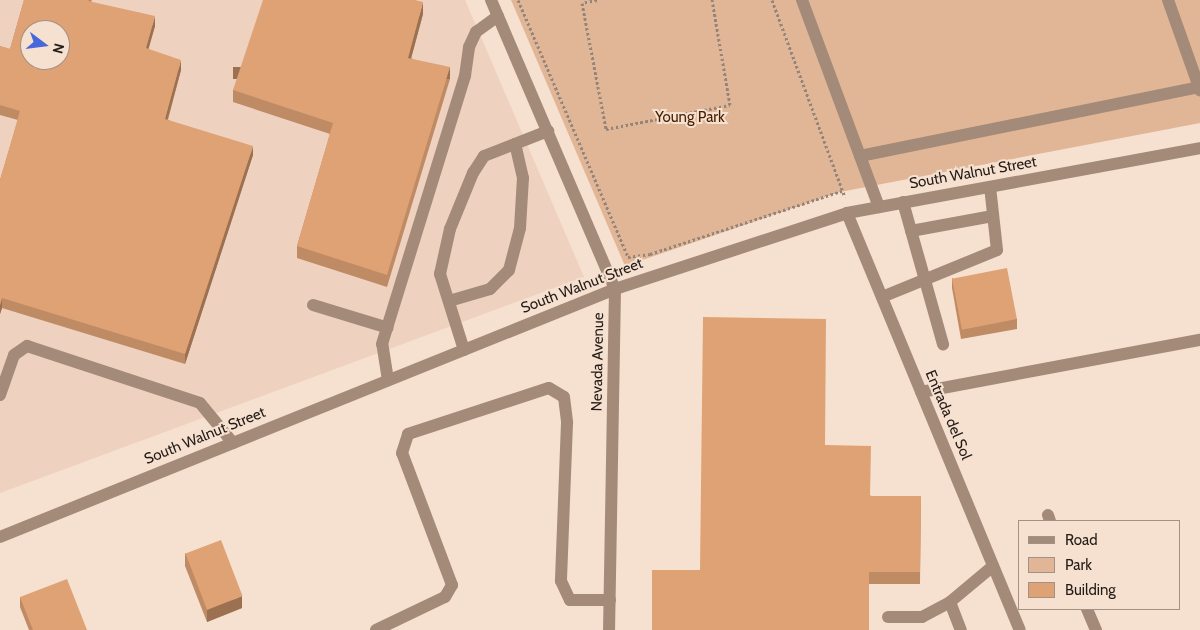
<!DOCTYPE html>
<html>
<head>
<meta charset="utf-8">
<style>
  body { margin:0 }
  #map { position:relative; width:1200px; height:630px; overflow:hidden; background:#f6e0d0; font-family:Cabin,sans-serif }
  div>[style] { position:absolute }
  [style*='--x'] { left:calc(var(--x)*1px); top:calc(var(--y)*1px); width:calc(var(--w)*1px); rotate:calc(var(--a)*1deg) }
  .built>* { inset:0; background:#eed1be }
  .green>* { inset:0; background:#e1b696 }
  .path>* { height:3px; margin-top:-1.5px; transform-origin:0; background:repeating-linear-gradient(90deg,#948479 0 2.5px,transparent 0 5px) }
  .service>* { height:12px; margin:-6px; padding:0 6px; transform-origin:6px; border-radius:6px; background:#a48a78 }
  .minor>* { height:12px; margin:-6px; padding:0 6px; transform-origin:6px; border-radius:6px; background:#a48a78 }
  .tertiary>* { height:12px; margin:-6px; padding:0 6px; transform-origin:6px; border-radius:6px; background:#a48a78 }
  .wall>* { inset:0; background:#bf8b65 }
  .shaded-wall>* { inset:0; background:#9b7152; transform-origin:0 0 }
  .building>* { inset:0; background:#dea275; transform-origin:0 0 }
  span { translate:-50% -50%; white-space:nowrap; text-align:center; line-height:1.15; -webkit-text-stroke:4px #f6e0d0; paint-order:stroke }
  .park-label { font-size:15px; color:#472100 }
  .street-label { font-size:15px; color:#231b16 }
  .legend { position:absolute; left:1018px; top:520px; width:162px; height:90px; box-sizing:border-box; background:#f6e0d0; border:1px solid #a29186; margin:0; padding:6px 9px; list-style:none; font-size:15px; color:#231b16 }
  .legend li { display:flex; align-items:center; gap:10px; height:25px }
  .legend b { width:25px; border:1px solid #a29186 }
  .north { position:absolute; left:20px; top:20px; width:50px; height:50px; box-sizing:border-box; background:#f6e0d0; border:1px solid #a29186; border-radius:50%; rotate:105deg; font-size:14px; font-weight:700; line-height:20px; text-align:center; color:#231b16 }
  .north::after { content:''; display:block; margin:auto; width:18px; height:22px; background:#4668db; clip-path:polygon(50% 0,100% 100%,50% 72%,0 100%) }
</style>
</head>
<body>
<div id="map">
  <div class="built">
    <div style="clip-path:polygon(evenodd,0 0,465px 0,584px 277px,0 493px,0 0,30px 30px,60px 30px,60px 60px,30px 60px,30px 30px)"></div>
  </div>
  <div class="green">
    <div style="clip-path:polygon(511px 0,1200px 0,1200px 123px,840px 192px,625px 266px)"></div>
  </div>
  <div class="path">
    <div style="--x:518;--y:0;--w:280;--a:66.8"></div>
    <div style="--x:628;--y:257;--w:22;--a:-8"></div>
    <div style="--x:650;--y:254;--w:202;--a:-18.2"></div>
    <div style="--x:597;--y:0;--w:15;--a:169"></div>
    <div style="--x:582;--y:3;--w:128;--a:79.2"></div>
    <div style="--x:606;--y:129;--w:126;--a:-11"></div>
    <div style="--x:730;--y:105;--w:107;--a:-99.7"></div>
    <div style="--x:772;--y:0;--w:210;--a:69.7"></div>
  </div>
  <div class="service">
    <div style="--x:802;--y:0;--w:221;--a:69.6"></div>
    <div style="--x:1168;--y:0;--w:96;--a:70.4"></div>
    <div style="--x:860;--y:156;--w:346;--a:-11.5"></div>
    <div style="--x:903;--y:202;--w:148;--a:74.3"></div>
    <div style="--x:911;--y:231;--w:83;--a:-10.4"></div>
    <div style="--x:882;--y:297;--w:124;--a:-22.2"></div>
    <div style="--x:997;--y:250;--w:63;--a:-96.3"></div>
    <div style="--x:449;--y:301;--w:43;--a:-16.3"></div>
    <div style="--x:490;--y:289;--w:27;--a:-45"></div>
    <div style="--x:509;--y:270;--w:43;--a:-75.3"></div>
    <div style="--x:520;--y:228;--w:50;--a:-86.6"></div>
    <div style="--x:523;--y:178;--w:35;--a:-103"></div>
    <div style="--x:313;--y:305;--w:78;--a:17"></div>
    <div style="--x:464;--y:350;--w:80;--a:-107.5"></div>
    <div style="--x:440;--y:274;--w:46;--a:-77.5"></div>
    <div style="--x:450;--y:229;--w:61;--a:-67.7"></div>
    <div style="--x:473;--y:173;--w:20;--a:-57"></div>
    <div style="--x:484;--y:156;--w:69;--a:-21.3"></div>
    <div style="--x:388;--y:380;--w:36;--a:-99"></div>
    <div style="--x:382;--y:344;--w:281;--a:-72.8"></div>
    <div style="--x:465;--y:76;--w:29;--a:-82"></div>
    <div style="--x:469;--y:47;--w:17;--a:-65"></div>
    <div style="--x:476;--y:32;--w:27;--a:-36"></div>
    <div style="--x:921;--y:392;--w:284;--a:-10.6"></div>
    <div style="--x:0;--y:395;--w:42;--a:-70.7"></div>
    <div style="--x:14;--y:355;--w:16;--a:-35"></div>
    <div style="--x:27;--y:346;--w:182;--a:18.2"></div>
    <div style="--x:200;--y:403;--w:52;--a:50.5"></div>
    <div style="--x:1048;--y:515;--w:6;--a:72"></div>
    <div style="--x:950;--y:602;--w:30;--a:69"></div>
    <div style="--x:1087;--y:609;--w:23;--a:67"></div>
    <div style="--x:888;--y:617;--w:34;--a:0"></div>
    <div style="--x:922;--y:617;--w:32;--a:-28"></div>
    <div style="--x:950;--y:602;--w:56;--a:-39.9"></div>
    <div style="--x:376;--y:630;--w:76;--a:-25.6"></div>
    <div style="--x:445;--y:597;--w:14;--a:-60"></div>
    <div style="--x:452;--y:585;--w:141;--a:-110.7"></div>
    <div style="--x:402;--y:453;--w:20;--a:-72"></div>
    <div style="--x:408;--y:434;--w:148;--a:-18.1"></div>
    <div style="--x:549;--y:388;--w:17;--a:31"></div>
    <div style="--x:564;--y:397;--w:26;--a:83"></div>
    <div style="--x:567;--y:423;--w:158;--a:92.2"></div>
    <div style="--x:561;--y:581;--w:21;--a:65"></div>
    <div style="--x:570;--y:600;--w:40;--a:0"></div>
  </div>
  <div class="minor">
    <div style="--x:491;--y:0;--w:314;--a:66.8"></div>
    <div style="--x:615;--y:289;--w:341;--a:91"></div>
    <div style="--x:847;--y:213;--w:451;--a:67.5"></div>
  </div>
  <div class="tertiary">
    <div style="--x:0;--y:537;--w:663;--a:-21.96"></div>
    <div style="--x:615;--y:289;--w:244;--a:-18.1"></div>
    <div style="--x:847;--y:213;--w:359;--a:-10.4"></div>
  </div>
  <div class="wall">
    <div style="clip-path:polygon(24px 0,92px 0,91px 2px,155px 26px,148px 49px,181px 70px,168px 120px,253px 155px,185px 364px,2px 308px,0 314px,0 180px,18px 120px,0 115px,0 46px,10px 49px)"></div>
    <div style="clip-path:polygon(423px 14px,411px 58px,450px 79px,387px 287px,297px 258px,297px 246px,330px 134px,233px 102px,233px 90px)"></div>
    <div style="clip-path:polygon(952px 278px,1017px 319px,1017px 329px,961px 339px,952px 288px)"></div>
    <div style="clip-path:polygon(825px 445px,871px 496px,921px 496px,920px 584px,869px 584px,700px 570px)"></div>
    <div style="clip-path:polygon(185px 553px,242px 608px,207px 622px,185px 566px)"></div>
    <div style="clip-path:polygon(20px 597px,87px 630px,29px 630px,20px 607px)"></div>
  </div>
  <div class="shaded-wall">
    <div style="clip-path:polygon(423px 2px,423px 14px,408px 70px,408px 58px)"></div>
    <div style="clip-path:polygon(155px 16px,155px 26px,146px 58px,146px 48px)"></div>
    <div style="clip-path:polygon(181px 60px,181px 70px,165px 128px,165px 119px)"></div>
    <div style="left:450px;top:67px;width:12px;height:217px;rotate:90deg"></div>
    <div style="clip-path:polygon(253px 146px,253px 155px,185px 364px,185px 354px)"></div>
    <div style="clip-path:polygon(2px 298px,2px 308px,0 314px,0 305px)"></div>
    <div style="clip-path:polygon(242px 596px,242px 608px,207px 622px,207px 610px)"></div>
  </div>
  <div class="building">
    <div style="clip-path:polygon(evenodd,24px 0,89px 0,88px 1px,155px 16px,146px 48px,181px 60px,165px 119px,253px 146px,185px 354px,2px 298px,0 305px,0 180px,20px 111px,0 105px,0 46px,10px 49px,24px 0,30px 30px,60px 30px,60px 60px,30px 60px,30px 30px)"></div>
    <div style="clip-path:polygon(263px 0,415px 0,423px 2px,408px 58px,450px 67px,387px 275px,297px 246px,333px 123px,233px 90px)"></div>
    <div style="left:1007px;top:268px;width:52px;height:56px;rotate:79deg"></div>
    <div style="clip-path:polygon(703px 317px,826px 319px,825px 445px,871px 446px,870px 496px,921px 496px,920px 572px,869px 572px,869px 630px,652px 630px,652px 570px,700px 570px)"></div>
    <div style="left:221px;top:540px;width:60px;height:38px;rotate:69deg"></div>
    <div style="clip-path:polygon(67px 579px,87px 630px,33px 630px,20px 597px)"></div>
  </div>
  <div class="park-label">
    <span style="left:690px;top:118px">Young Park</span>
  </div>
  <div class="street-label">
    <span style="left:973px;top:173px;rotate:-10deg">South Walnut Street</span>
    <span style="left:582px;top:286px;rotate:-21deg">South Walnut Street</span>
    <span style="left:598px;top:362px;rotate:-89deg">Nevada Avenue</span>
    <span style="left:948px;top:415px;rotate:67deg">Entrada del Sol</span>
    <span style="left:205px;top:436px;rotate:-22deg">South Walnut Street</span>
  </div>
  <ul class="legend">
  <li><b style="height:6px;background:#a48a78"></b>Road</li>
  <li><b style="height:14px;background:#e1b696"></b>Park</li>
  <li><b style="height:14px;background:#dea275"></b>Building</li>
  </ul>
  <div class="north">N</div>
</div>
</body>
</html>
